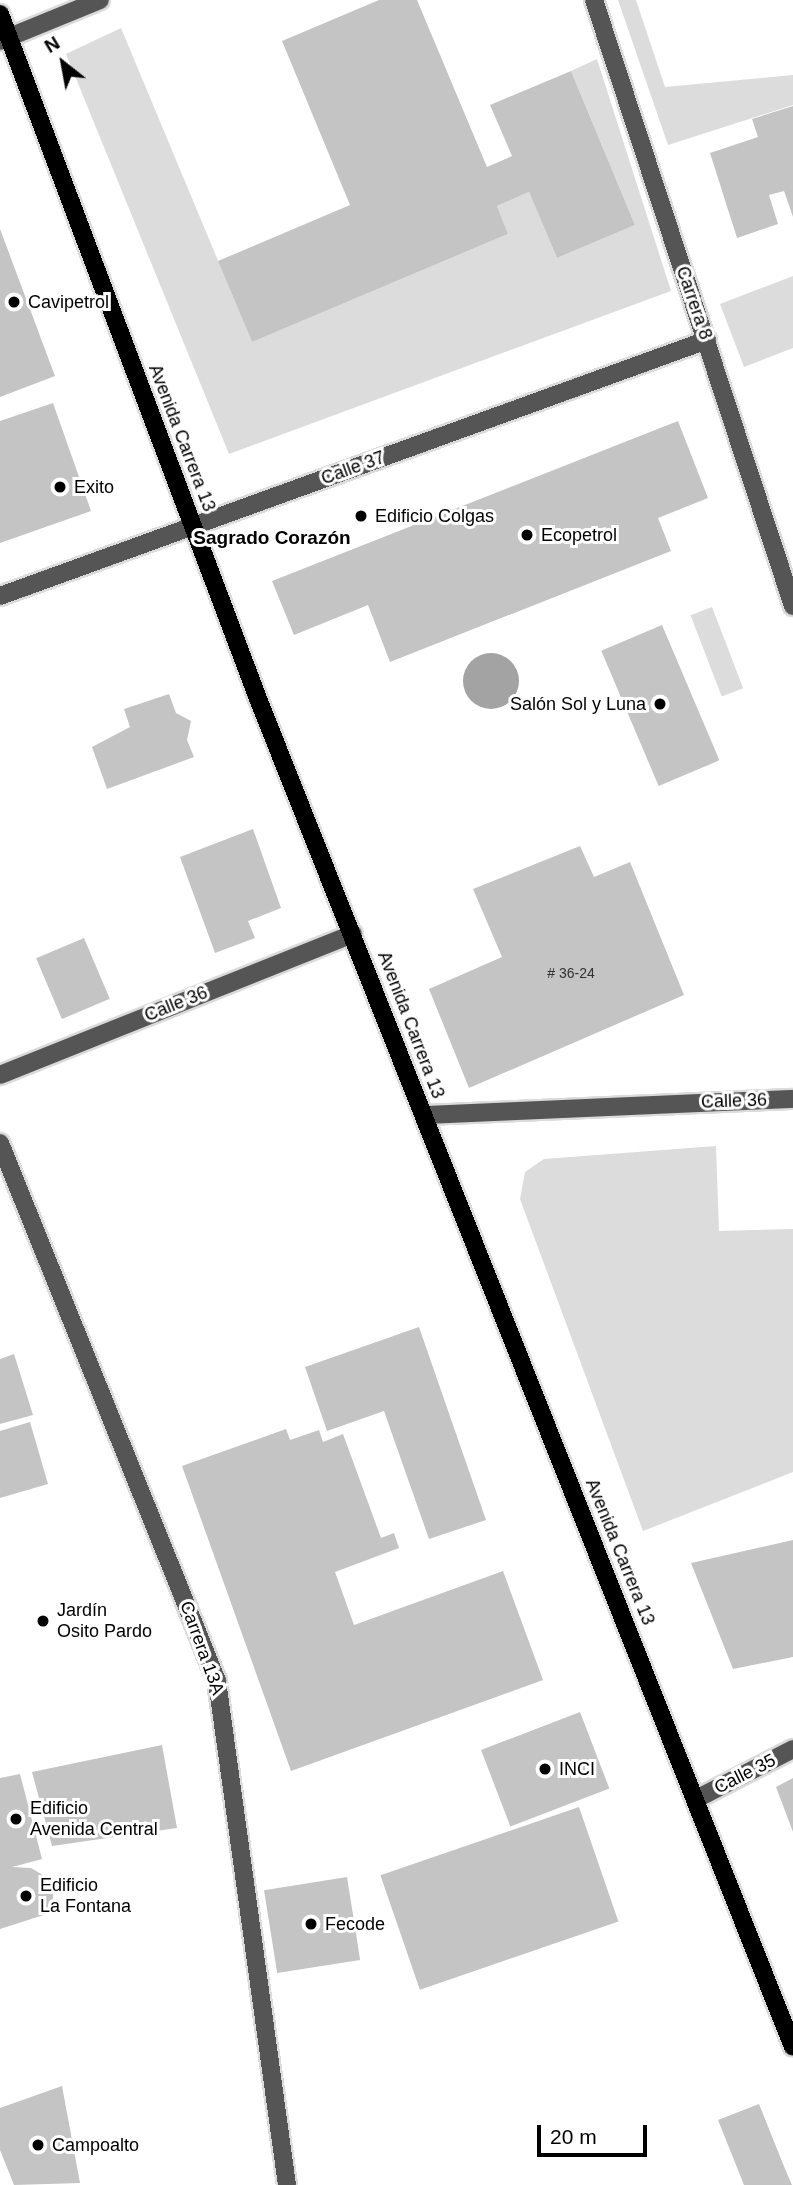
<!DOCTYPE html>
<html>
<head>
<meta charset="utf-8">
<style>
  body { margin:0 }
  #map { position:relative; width:793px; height:2185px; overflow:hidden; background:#fff; font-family:Helvetica,sans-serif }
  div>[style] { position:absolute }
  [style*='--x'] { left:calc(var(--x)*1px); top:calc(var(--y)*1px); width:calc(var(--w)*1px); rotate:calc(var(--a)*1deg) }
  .green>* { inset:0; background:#dcdcdc; transform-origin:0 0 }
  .water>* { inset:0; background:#a3a3a3 }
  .round { border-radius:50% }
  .building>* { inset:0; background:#c4c4c4; transform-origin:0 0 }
  .roads { filter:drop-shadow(2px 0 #dbdbdb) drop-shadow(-2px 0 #dbdbdb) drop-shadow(0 2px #dbdbdb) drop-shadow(0 -2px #dbdbdb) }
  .minor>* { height:18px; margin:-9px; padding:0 9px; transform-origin:9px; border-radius:9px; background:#555 }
  .major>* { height:18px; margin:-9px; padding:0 9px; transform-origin:9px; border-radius:9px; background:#000 }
  .dots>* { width:19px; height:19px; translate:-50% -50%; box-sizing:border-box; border:4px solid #fff; border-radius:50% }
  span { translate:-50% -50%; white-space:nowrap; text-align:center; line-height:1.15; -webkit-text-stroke:6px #fff; paint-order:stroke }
  .number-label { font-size:14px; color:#313131 }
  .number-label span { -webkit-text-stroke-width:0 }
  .poi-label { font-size:18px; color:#000 }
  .left { translate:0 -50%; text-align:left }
  .right { translate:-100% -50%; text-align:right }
  .street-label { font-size:18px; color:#000 }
  .neighbourhood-label { font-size:19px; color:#000; font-weight:700 }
  .north { position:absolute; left:28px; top:28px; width:70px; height:70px; -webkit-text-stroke:5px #fff; paint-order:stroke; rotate:329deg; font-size:19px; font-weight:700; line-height:28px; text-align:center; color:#000 }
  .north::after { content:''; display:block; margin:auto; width:24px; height:32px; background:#000; clip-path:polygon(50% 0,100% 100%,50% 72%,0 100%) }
  .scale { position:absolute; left:537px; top:2125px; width:110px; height:32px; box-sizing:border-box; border:4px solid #000; border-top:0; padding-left:9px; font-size:21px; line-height:24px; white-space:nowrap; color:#000; -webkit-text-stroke:5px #fff; paint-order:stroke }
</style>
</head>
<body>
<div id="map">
  <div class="green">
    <div style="clip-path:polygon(618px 0,636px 0,665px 87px,793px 75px,793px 105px,668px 145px)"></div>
    <div style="clip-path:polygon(121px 28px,252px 342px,508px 234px,497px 206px,529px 192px,557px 258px,635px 225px,571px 71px,597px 59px,671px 291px,229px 454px,66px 54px)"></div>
    <div style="clip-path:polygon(793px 276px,793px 348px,744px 367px,720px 304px)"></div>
    <div style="left:712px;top:607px;width:87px;height:23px;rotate:69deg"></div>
    <div style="clip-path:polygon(716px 1146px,719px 1231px,793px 1229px,793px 1472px,643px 1531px,520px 1199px,525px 1172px,544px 1159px)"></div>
  </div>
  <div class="water">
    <div class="round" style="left:463px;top:653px;width:56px;height:56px"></div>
  </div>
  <div class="building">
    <div style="clip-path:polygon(379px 0,417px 0,487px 167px,512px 156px,490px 105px,571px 71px,635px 225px,557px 258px,529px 192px,497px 206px,508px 234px,252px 342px,218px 261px,350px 205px,282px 41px)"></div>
    <div style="clip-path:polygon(793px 106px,793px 217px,784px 191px,769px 195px,778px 224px,737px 238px,710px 153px,758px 137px,752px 119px)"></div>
    <div style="clip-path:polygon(0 229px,55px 376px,0 397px)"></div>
    <div style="clip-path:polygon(53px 403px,91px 511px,0 543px,0 421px)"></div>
    <div style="clip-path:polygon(678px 421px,708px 498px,658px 518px,671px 551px,390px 662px,368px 605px,294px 635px,272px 581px)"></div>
    <div style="left:662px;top:625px;width:147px;height:66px;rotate:67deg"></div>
    <div style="clip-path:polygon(169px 694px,176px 713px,191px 721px,187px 740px,194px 757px,107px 789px,92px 747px,130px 727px,124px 709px)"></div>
    <div style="clip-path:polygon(253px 829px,281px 908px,248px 921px,255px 938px,215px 953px,180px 857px)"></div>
    <div style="clip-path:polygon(580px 846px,594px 877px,630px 862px,684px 995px,469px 1088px,429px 989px,502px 957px,473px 889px)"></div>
    <div style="left:84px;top:938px;width:66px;height:52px;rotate:67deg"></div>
    <div style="clip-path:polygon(419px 1327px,486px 1520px,429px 1539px,384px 1411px,327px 1431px,305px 1367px)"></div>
    <div style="clip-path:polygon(14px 1354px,33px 1415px,0 1424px,0 1359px)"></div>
    <div style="clip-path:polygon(30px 1422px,48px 1484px,0 1498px,0 1431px)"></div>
    <div style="clip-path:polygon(286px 1429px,290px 1440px,319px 1430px,323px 1442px,343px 1434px,381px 1538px,394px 1533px,399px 1548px,335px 1572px,354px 1625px,503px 1571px,543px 1680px,291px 1771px,182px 1466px)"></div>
    <div style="clip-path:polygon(793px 1540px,793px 1657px,733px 1669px,691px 1563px)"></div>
    <div style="left:580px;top:1712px;width:82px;height:106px;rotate:69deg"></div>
    <div style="clip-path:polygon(162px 1745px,177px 1828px,52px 1846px,32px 1772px)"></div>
    <div style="clip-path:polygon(20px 1774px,42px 1859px,12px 1867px,31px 1868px,53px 1881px,53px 1912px,0 1929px,0 1778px)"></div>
    <div style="clip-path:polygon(793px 1778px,793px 1832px,776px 1787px)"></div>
    <div style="left:579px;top:1807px;width:121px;height:210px;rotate:71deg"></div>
    <div style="left:347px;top:1877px;width:84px;height:84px;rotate:81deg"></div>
    <div style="clip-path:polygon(62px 2086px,80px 2183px,14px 2185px,0 2150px,0 2108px)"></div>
    <div style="clip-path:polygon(759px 2104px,783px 2164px,792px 2185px,744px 2185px,718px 2120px)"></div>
  </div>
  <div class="roads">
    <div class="minor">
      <div style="--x:594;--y:0;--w:638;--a:71.82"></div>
      <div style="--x:0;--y:41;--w:108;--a:-22.3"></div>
      <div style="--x:0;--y:596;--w:752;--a:-19.9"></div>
      <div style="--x:0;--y:1075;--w:380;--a:-21.8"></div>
      <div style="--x:424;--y:1115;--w:369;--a:-2.5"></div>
      <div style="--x:0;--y:1143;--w:580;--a:68.03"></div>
      <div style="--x:217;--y:1681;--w:509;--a:82.09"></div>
      <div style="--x:696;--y:1799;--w:109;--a:-27.3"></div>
    </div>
    <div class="major">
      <div style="--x:0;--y:14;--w:729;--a:69.35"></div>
      <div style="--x:257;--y:696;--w:1453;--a:68.36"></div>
    </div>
  </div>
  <div class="dots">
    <div style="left:14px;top:302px;background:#000"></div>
    <div style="left:60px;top:487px;background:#000"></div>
    <div style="left:361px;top:516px;background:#000"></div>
    <div style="left:527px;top:535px;background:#000"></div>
    <div style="left:660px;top:704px;background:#000"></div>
    <div style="left:43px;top:1621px;background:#000"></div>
    <div style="left:545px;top:1769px;background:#000"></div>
    <div style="left:16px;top:1819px;background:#000"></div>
    <div style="left:26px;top:1896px;background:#000"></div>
    <div style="left:311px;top:1924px;background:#000"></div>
    <div style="left:38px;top:2145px;background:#000"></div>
  </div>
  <div class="number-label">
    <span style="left:571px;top:973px"># 36-24</span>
  </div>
  <div class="poi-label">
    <span class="left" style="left:28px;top:302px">Cavipetrol</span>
    <span class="left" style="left:74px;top:487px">Exito</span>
    <span class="left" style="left:375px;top:516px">Edificio Colgas</span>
    <span class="left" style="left:541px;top:535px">Ecopetrol</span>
    <span class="right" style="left:646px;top:704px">Salón Sol y Luna</span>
    <span class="left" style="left:57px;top:1621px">Jardín<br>Osito Pardo</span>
    <span class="left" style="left:559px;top:1769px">INCI</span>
    <span class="left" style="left:30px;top:1819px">Edificio<br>Avenida Central</span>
    <span class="left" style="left:40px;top:1896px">Edificio<br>La Fontana</span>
    <span class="left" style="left:325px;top:1924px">Fecode</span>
    <span class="left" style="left:52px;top:2145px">Campoalto</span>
  </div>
  <div class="street-label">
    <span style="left:694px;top:303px;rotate:71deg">Carrera 8</span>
    <span style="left:182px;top:438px;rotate:69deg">Avenida Carrera 13</span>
    <span style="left:353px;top:468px;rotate:-20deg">Calle 37</span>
    <span style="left:176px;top:1004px;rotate:-22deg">Calle 36</span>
    <span style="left:411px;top:1025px;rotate:69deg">Avenida Carrera 13</span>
    <span style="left:734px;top:1101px;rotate:-2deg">Calle 36</span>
    <span style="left:620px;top:1552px;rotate:68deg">Avenida Carrera 13</span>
    <span style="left:202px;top:1648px;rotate:70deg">Carrera 13A</span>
    <span style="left:745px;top:1774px;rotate:-27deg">Calle 35</span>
  </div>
  <div class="neighbourhood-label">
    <span style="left:272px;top:538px">Sagrado Corazón</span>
  </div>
  <div class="north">N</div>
  <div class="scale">20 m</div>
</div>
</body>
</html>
